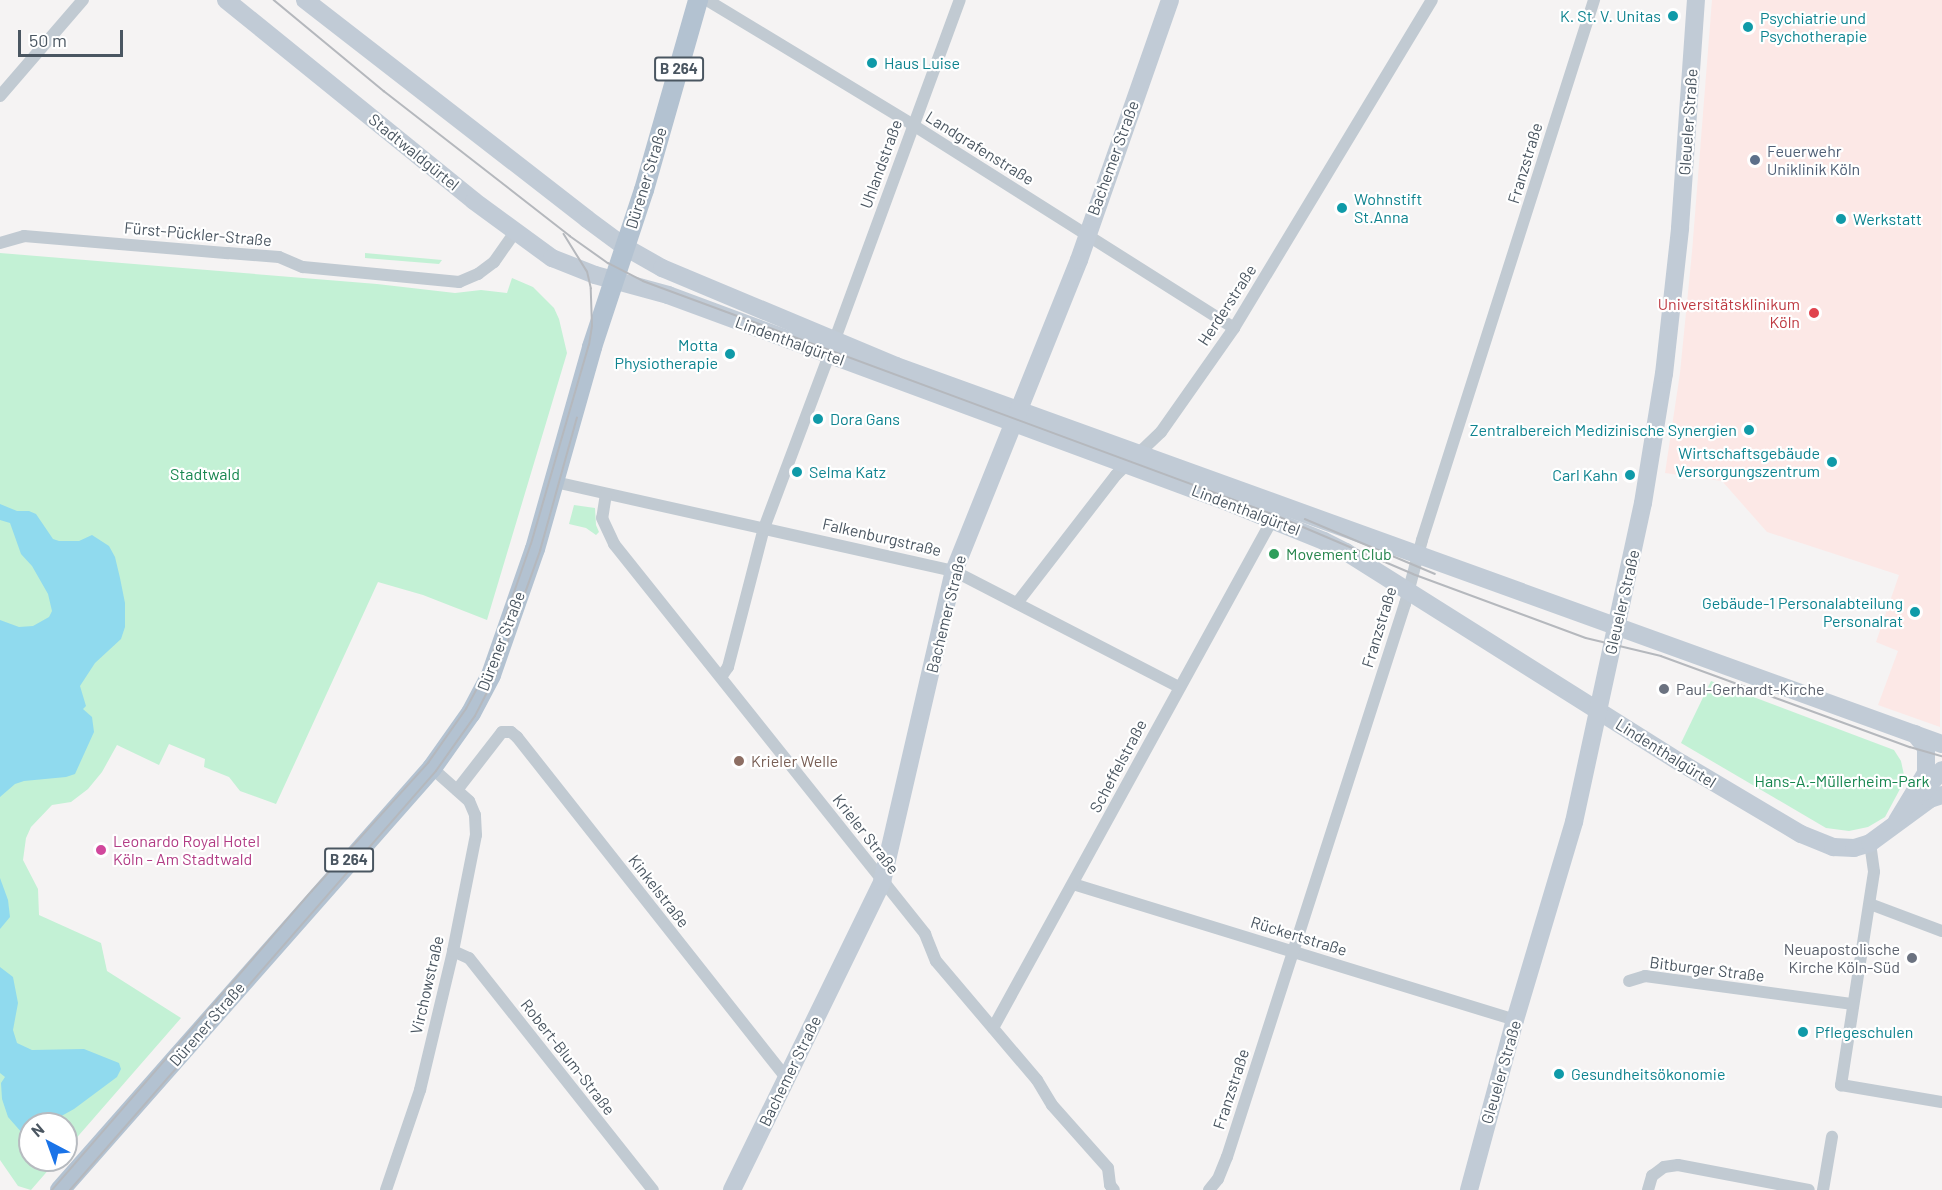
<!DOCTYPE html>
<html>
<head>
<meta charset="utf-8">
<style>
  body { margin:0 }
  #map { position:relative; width:1942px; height:1190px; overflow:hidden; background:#f5f3f3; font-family:Barlow,sans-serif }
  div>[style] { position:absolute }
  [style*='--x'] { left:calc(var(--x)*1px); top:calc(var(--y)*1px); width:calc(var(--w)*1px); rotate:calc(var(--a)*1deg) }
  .medical>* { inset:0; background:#fce8e6 }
  .green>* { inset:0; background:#c3f1d5 }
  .water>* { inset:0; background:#90daee }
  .street>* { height:12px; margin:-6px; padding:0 6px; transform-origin:6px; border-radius:6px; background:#c1cad2 }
  .secondary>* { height:18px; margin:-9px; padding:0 9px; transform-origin:9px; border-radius:9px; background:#c1cbd6 }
  .primary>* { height:20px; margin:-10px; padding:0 10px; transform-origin:10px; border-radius:10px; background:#b3c2d1 }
  .tram>* { height:1.5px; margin:-0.75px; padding:0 0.75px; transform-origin:0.75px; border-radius:0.75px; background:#b5b8bd }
  .dots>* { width:16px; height:16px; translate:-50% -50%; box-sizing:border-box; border:3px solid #fff; border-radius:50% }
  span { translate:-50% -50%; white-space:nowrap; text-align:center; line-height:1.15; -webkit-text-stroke:4.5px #fff; paint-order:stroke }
  .shield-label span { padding:2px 4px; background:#fff; border:2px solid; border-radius:4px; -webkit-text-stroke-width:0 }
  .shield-label { font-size:15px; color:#4a5661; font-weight:700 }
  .culture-label { font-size:16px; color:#0d838f }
  .right { translate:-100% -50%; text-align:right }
  .left { translate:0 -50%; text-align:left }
  .street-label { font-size:16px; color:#4a5661 }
  .service-label { font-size:16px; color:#4e5e75 }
  .health-label { font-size:16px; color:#be3a42 }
  .park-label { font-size:16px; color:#17864f }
  .leisure-label { font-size:16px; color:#27864d }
  .worship-label { font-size:16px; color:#5b616d }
  .education-label { font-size:16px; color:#785e54 }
  .hotel-label { font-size:16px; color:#b23c85 }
  .north { position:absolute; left:18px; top:1112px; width:60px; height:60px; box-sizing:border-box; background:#fff; border:2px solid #b7bbc0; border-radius:50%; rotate:319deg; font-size:16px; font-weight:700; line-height:24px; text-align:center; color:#4a5661 }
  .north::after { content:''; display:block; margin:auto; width:21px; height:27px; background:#1a73e8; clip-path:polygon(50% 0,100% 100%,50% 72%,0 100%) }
  .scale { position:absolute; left:18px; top:30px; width:105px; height:27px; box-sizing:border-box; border:3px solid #4a5661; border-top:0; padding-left:8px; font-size:18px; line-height:21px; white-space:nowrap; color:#4a5661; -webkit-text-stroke:4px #fff; paint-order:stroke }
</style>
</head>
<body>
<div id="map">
  <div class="medical">
    <div style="clip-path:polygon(1712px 0,1942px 0,1940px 727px,1878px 705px,1898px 651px,1876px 642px,1899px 575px,1767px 532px,1722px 481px,1665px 473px,1680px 373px,1692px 252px)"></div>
  </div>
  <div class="green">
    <div style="clip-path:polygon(0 253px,377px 284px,455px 293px,481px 290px,507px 293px,512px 278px,533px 287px,554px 308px,559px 319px,567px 353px,487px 620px,423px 595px,378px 582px,276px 804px,240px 791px,229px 777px,204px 767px,205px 759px,169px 744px,159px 765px,117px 745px,102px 772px,88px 789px,71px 802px,52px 805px,31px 827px,26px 838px,23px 860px,38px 889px,39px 915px,101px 943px,107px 971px,181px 1018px,66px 1150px,66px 1124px,30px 1124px,30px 1160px,57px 1160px,31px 1190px,18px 1186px,0 1160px)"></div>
    <div style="clip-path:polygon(365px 253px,442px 260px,439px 264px,365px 258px)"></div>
    <div style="clip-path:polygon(574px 505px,595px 508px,596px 525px,599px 532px,596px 535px,586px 528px,569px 524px)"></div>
    <div style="clip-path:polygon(1711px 681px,1894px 750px,1901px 761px,1904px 775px,1900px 789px,1885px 817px,1868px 827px,1849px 831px,1826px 828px,1681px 743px)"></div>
  </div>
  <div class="water">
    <div style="clip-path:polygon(0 504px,17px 511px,29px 511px,36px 514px,53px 539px,59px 541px,79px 541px,92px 535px,109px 546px,115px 557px,120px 578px,125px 603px,125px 627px,121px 639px,95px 663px,80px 686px,86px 706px,83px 709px,92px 717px,94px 732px,75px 774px,66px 777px,24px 781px,15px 784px,0 797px,0 620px,19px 627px,33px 626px,49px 617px,52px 611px,48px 594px,32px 566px,21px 554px,10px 523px,0 520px)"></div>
    <div style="clip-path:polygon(0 878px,8px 900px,10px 917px,0 929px)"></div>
    <div style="clip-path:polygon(0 967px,13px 977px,18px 1003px,13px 1030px,17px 1043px,32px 1050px,84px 1049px,119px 1063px,121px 1069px,117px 1077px,74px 1109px,56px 1119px,53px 1124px,30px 1124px,30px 1142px,8px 1117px,2px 1099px,1px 1083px,5px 1077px,0 1073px)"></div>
  </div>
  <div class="street">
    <div style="--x:707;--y:0;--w:241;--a:31.2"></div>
    <div style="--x:913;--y:125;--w:380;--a:32.3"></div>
    <div style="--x:0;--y:96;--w:127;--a:-49.2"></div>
    <div style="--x:0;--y:243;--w:25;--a:-16"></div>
    <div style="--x:24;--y:236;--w:205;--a:4.8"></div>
    <div style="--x:228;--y:253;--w:51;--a:4.5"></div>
    <div style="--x:279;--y:257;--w:26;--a:23"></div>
    <div style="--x:303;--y:267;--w:157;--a:5.5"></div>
    <div style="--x:459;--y:282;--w:21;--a:-23"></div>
    <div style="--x:478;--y:274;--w:20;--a:-37"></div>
    <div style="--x:494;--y:262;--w:37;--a:-55"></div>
    <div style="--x:835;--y:339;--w:361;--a:-69.8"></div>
    <div style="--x:555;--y:482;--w:409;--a:12.6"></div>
    <div style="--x:954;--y:571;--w:253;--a:27.3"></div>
    <div style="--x:606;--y:494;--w:24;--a:99"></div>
    <div style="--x:602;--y:518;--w:29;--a:65"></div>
    <div style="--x:614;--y:544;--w:499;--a:51.4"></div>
    <div style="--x:925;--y:934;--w:29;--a:68"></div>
    <div style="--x:936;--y:961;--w:156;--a:49.7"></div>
    <div style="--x:1037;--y:1080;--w:29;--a:59"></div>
    <div style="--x:1052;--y:1105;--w:84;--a:48.4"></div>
    <div style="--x:1108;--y:1168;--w:17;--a:83"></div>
    <div style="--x:1110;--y:1185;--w:6;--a:51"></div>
    <div style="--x:1017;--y:603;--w:162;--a:-52.3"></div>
    <div style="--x:1116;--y:475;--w:62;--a:-43.7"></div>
    <div style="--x:1161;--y:432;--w:127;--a:-54.9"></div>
    <div style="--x:1234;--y:328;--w:383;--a:-58.9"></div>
    <div style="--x:721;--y:677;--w:12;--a:-55"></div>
    <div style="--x:728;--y:667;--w:144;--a:-75.5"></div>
    <div style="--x:764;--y:528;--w:185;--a:-69.4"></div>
    <div style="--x:457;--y:790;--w:73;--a:-52.2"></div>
    <div style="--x:502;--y:732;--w:9;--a:0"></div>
    <div style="--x:511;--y:732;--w:8;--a:40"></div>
    <div style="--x:517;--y:737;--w:434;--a:51.7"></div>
    <div style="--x:1870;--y:843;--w:29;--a:82"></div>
    <div style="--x:1874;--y:872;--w:216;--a:98.8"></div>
    <div style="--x:1841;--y:1085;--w:102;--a:9.6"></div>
    <div style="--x:1073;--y:884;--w:462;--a:17.1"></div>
    <div style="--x:1870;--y:904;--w:77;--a:20.6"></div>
    <div style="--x:453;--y:951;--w:17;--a:24"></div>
    <div style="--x:469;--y:958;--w:296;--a:51.6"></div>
    <div style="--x:1629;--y:981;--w:17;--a:-17"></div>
    <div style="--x:1645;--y:976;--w:210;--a:7.7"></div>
    <div style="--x:993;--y:1028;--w:580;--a:-61.22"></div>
    <div style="--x:386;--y:1190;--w:106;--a:-71.2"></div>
    <div style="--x:420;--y:1090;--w:143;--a:-76.6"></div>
    <div style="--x:453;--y:951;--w:118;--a:-78.8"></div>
    <div style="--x:476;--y:835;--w:20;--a:-93"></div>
    <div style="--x:475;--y:815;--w:15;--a:-113"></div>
    <div style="--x:469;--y:801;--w:50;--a:-138.3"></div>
    <div style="--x:1209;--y:1190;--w:14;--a:-51"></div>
    <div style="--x:1218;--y:1179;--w:24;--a:-68"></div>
    <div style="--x:1227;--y:1157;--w:581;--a:-72.16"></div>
    <div style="--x:1405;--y:604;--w:66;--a:-75.1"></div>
    <div style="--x:1422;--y:540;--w:567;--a:-72.33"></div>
    <div style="--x:1648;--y:1190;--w:15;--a:-74"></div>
    <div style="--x:1652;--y:1176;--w:15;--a:-37"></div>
    <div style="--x:1664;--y:1167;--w:14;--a:-8"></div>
    <div style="--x:1678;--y:1165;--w:133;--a:10.8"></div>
    <div style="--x:1823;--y:1190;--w:54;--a:-80.4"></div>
  </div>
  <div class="secondary">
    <div style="--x:226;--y:0;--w:319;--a:39"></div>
    <div style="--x:474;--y:201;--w:97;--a:36.2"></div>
    <div style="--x:552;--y:258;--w:46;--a:21.6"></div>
    <div style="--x:595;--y:275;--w:76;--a:15.3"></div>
    <div style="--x:668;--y:295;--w:594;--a:20.3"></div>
    <div style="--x:1225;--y:501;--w:107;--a:22"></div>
    <div style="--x:1324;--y:541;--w:25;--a:27"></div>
    <div style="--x:1346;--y:552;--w:398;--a:32.2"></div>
    <div style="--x:1683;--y:764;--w:137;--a:30.7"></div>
    <div style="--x:1801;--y:834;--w:35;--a:22"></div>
    <div style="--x:1833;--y:847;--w:21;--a:3"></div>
    <div style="--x:1854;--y:848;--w:17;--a:-17"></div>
    <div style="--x:1870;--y:843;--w:74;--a:-36.3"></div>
    <div style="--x:1930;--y:799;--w:13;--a:-18"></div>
    <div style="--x:305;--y:0;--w:357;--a:37.8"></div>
    <div style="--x:587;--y:219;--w:47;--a:36.4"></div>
    <div style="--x:625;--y:247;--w:43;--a:29.6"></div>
    <div style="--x:662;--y:268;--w:254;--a:22.7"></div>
    <div style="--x:896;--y:366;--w:1112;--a:19.87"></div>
    <div style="--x:1923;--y:792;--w:29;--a:-49"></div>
    <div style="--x:1897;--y:821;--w:56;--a:-58.9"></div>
    <div style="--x:1926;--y:773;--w:25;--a:-90"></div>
    <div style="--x:1926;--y:748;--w:18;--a:-128"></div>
    <div style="--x:732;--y:1190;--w:343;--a:-64"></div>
    <div style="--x:882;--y:882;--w:319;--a:-77"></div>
    <div style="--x:954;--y:571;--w:335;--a:-68.1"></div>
    <div style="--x:1079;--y:260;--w:275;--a:-70.7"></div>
    <div style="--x:1469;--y:1190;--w:176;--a:-74.9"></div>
    <div style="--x:1515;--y:1020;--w:207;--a:-73.4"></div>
    <div style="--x:1574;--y:822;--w:326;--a:-77.8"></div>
    <div style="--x:1643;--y:503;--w:131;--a:-80.8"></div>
    <div style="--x:1664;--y:374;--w:147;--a:-83.7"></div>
    <div style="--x:1680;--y:228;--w:229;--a:-86"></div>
  </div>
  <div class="primary">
    <div style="--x:60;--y:1190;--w:563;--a:-48.6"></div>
    <div style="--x:432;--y:768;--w:67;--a:-54.7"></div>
    <div style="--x:471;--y:713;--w:43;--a:-62.2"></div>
    <div style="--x:491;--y:675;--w:133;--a:-70.8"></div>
    <div style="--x:535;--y:549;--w:210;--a:-74.2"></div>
    <div style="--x:592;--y:347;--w:165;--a:-71.7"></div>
    <div style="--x:644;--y:190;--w:198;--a:-74.1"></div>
  </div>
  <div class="tram">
    <div style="--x:274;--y:0;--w:143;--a:39.6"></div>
    <div style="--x:384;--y:91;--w:236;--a:37.9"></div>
    <div style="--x:570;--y:236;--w:47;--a:35.4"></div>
    <div style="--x:608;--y:263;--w:39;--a:27"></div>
    <div style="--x:643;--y:281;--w:674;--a:20.32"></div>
    <div style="--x:1275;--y:515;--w:150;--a:23.1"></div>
    <div style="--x:1413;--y:574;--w:184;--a:20.3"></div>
    <div style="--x:1586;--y:638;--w:77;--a:13.5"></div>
    <div style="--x:1661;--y:656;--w:265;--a:20.1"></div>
    <div style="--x:1910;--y:747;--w:33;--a:16"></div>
    <div style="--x:1305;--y:519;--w:141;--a:22.9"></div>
    <div style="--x:52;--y:1190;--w:396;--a:-49"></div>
    <div style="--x:312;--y:891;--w:173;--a:-47.8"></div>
    <div style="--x:428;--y:763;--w:66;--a:-54.9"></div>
    <div style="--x:466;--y:709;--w:44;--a:-61.7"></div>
    <div style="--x:487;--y:670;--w:133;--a:-70.8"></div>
    <div style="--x:531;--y:544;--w:207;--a:-73.8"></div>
    <div style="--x:589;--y:345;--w:19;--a:-81"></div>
    <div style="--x:592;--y:326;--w:37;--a:-92"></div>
    <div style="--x:591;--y:289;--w:17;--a:-103"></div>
    <div style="--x:587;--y:272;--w:44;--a:-121.9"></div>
    <div style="--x:70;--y:1190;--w:556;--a:-48.86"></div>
    <div style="--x:436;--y:771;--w:67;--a:-54.7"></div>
    <div style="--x:475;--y:716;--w:44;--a:-62.9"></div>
    <div style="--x:495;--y:677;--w:134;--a:-70.3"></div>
    <div style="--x:540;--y:551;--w:138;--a:-74.5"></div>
  </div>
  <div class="dots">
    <div style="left:1673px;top:16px;background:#0f9aa8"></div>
    <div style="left:1748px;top:27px;background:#0f9aa8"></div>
    <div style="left:872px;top:63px;background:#0f9aa8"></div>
    <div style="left:1755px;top:160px;background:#5c6f8a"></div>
    <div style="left:1342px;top:208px;background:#0f9aa8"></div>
    <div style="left:1841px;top:219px;background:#0f9aa8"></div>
    <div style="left:1814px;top:313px;background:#e0444e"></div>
    <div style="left:730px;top:354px;background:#0f9aa8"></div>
    <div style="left:818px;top:419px;background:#0f9aa8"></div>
    <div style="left:1749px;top:430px;background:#0f9aa8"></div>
    <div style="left:1832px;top:462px;background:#0f9aa8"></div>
    <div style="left:797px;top:472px;background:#0f9aa8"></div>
    <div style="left:1630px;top:475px;background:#0f9aa8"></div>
    <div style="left:1274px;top:554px;background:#2e9e5b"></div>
    <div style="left:1915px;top:612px;background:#0f9aa8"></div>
    <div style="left:1664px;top:689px;background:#6b7280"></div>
    <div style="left:739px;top:761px;background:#8d6e63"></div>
    <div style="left:101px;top:850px;background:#d1479c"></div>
    <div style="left:1912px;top:958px;background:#6b7280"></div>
    <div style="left:1803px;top:1032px;background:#0f9aa8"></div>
    <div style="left:1559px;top:1074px;background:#0f9aa8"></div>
  </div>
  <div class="shield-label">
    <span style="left:679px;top:69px">B 264</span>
    <span style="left:349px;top:860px">B 264</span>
  </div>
  <div class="culture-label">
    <span class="right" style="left:1661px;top:16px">K. St. V. Unitas</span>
    <span class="left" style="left:1760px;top:27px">Psychiatrie und<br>Psychotherapie</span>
    <span class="left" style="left:884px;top:63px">Haus Luise</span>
    <span class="left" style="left:1354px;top:208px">Wohnstift<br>St.Anna</span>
    <span class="left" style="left:1853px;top:219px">Werkstatt</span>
    <span class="right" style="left:718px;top:354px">Motta<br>Physiotherapie</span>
    <span class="left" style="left:830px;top:419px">Dora Gans</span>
    <span class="right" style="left:1737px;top:430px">Zentralbereich Medizinische Synergien</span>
    <span class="right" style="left:1820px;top:462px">Wirtschaftsgebäude<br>Versorgungszentrum</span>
    <span class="left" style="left:809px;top:472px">Selma Katz</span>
    <span class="right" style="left:1618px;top:475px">Carl Kahn</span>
    <span class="right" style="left:1903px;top:612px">Gebäude-1 Personalabteilung<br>Personalrat</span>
    <span class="left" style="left:1815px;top:1032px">Pflegeschulen</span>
    <span class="left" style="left:1571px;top:1074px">Gesundheitsökonomie</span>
  </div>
  <div class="street-label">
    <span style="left:1688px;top:122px;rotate:-86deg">Gleueler Straße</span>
    <span style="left:980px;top:148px;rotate:32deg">Landgrafenstraße</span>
    <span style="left:414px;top:152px;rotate:39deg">Stadtwaldgürtel</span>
    <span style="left:1113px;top:158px;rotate:-70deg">Bachemer Straße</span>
    <span style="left:1525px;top:163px;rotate:-73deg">Franzstraße</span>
    <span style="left:881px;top:164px;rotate:-70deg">Uhlandstraße</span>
    <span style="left:646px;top:178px;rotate:-73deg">Dürener Straße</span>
    <span style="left:198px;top:234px;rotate:5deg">Fürst-Pückler-Straße</span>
    <span style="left:1227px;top:305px;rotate:-57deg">Herderstraße</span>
    <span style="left:790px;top:341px;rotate:20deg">Lindenthalgürtel</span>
    <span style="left:1246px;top:510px;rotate:21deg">Lindenthalgürtel</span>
    <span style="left:882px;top:537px;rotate:13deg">Falkenburgstraße</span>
    <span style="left:1622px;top:602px;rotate:-77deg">Gleueler Straße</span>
    <span style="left:946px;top:614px;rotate:-76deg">Bachemer Straße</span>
    <span style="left:1379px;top:627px;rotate:-73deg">Franzstraße</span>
    <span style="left:501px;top:641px;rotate:-69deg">Dürener Straße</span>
    <span style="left:1666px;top:753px;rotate:32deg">Lindenthalgürtel</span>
    <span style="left:1118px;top:766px;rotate:-62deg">Scheffelstraße</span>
    <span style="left:866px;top:834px;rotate:52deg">Krieler Straße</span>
    <span style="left:659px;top:891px;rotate:52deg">Kinkelstraße</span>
    <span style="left:1299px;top:936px;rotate:17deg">Rückertstraße</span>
    <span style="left:1707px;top:969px;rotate:7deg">Bitburger Straße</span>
    <span style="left:427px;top:985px;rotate:-77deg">Virchowstraße</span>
    <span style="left:207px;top:1024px;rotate:-49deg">Dürener Straße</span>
    <span style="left:568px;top:1057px;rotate:52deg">Robert-Blum-Straße</span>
    <span style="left:790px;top:1071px;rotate:-64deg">Bachemer Straße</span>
    <span style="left:1501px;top:1072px;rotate:-74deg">Gleueler Straße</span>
    <span style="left:1231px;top:1089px;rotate:-72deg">Franzstraße</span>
  </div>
  <div class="service-label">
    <span class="left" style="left:1767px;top:160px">Feuerwehr<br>Uniklinik Köln</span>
  </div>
  <div class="health-label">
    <span class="right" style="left:1800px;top:313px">Universitätsklinikum<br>Köln</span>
  </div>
  <div class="park-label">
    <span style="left:205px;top:474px">Stadtwald</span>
    <span style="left:1842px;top:781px">Hans-A.-Müllerheim-Park</span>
  </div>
  <div class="leisure-label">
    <span class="left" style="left:1286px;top:554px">Movement Club</span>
  </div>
  <div class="worship-label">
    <span class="left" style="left:1676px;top:689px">Paul-Gerhardt-Kirche</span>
    <span class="right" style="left:1900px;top:958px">Neuapostolische<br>Kirche Köln-Süd</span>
  </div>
  <div class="education-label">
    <span class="left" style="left:751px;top:761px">Krieler Welle</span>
  </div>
  <div class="hotel-label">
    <span class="left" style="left:113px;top:850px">Leonardo Royal Hotel<br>Köln - Am Stadtwald</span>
  </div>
  <div class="north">N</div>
  <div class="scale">50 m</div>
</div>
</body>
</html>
